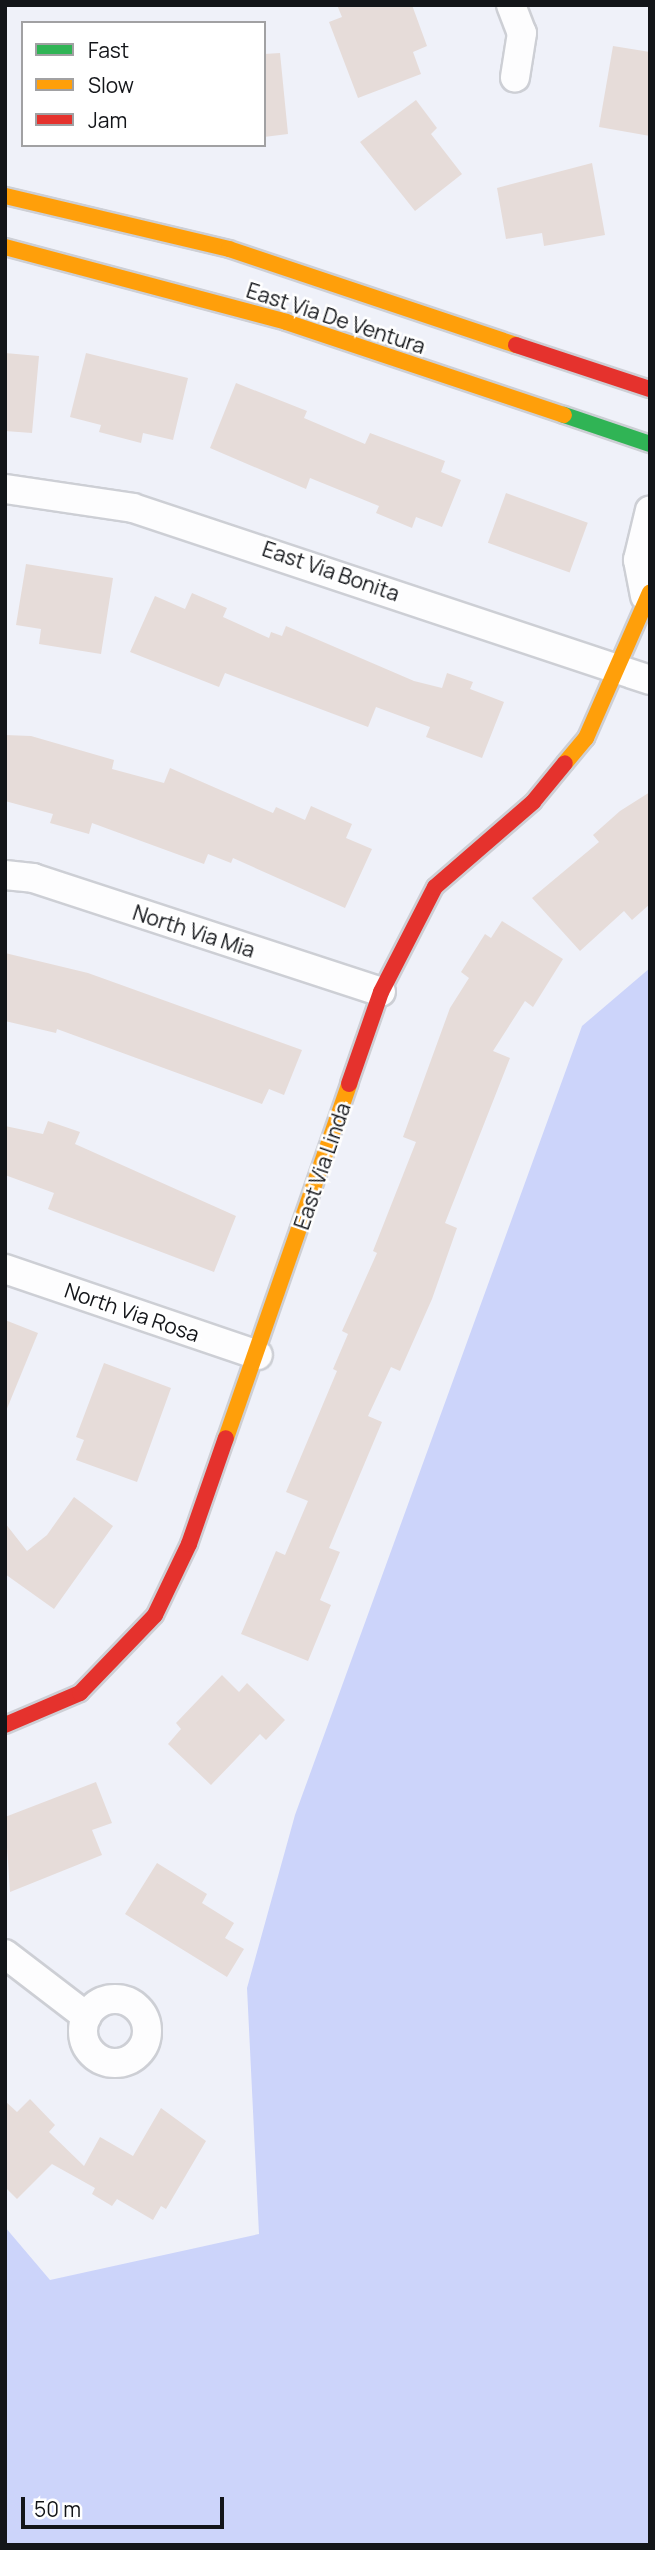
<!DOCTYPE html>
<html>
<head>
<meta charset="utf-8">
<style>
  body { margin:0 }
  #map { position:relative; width:655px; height:2550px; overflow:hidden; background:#eff1f9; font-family:Manrope,sans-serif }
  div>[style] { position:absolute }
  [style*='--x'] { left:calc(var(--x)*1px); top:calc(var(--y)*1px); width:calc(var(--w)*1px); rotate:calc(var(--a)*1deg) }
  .green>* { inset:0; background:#ccd4fa }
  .building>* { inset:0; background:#e6dcd9; transform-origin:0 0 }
  .roads { filter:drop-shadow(2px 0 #cdcfd5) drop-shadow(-2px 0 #cdcfd5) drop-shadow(0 2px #cdcfd5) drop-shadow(0 -2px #cdcfd5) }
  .street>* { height:28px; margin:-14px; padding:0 14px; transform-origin:14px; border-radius:14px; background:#fdfdfe }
  .street>.ring { margin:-14px; padding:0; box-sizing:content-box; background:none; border:28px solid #fdfdfe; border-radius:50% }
  .fast>* { height:16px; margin:-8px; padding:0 8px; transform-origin:8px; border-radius:8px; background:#30b455 }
  .slow>* { height:16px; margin:-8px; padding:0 8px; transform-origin:8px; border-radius:8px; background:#ff9f0a }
  .jam>* { height:16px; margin:-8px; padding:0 8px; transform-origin:8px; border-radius:8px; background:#e5322d }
  span { translate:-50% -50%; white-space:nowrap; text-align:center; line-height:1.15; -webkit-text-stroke:5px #fff; paint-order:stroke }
  .street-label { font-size:21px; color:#131519 }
  .frame { position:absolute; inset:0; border:7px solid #131519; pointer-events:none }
  .legend { position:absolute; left:21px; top:21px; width:245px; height:126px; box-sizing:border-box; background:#fff; border:2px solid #a1a1a3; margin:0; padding:9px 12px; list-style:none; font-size:21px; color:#131519 }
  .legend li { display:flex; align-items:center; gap:14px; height:35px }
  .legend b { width:35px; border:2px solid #a1a1a3 }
  .scale { position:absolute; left:21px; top:2497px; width:203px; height:32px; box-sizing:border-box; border:4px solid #131519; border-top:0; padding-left:9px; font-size:21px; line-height:24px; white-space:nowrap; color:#131519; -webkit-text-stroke:5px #fff; paint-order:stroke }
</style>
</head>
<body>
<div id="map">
  <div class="green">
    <div style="clip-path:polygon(650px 968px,650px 2545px,5px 2545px,5px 2227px,50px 2280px,259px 2234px,247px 1988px,295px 1815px,582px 1026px)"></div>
  </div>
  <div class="building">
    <div style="clip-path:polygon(337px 5px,412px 5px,427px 46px,413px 52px,421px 74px,358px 98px,329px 22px,342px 17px)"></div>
    <div style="clip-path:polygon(613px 46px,650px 52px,650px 136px,599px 127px)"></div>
    <div style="clip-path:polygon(280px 53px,288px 134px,264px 137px,264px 54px)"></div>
    <div style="clip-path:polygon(416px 100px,437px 128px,431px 134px,462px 174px,415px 211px,360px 142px)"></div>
    <div style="clip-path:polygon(592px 163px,605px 235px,544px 246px,542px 233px,506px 239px,497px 188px)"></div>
    <div style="clip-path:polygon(5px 353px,39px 356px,32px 433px,5px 431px)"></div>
    <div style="clip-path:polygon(86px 353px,188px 378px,173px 440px,143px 433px,141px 443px,99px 432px,101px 425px,70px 417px)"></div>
    <div style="clip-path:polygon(236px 383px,307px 411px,304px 418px,365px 444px,370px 433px,445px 461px,441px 472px,461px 480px,442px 527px,416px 517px,412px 528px,376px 513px,379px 506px,310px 478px,306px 489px,210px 448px)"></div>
    <div style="left:506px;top:493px;width:87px;height:53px;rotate:20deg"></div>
    <div style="clip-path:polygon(26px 564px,113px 578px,101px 654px,39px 644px,41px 629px,16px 625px)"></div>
    <div style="clip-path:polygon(192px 593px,227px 608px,223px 617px,269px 638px,271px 632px,282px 636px,286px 626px,414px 681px,442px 688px,447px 673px,473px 682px,470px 689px,504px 702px,482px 758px,426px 737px,430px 727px,376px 707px,368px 727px,225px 673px,219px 687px,130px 652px,155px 596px,185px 609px)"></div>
    <div style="clip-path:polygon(5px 735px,31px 736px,114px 760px,112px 769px,164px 783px,170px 768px,273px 813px,276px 807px,305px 820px,311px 806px,352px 824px,346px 838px,372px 849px,345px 908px,233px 858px,231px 863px,208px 854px,204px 864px,92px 823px,89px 834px,50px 823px,53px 814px,5px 801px)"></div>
    <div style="clip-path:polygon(650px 792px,650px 904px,632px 920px,624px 911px,580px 951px,532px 898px,599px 842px,593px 835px,620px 811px)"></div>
    <div style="clip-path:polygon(502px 921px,563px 959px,533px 1007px,525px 1001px,493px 1051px,510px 1058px,445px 1223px,457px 1228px,432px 1299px,400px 1371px,391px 1367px,368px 1416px,382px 1422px,329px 1548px,340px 1552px,320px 1600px,331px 1605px,308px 1661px,241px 1634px,276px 1551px,285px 1555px,308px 1501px,286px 1492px,337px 1371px,333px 1369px,348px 1334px,342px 1331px,377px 1253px,373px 1251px,416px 1142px,403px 1137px,450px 1008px,469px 978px,461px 972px,485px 934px,491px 938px)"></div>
    <div style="clip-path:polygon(5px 953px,88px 973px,302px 1050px,284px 1095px,269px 1089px,262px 1104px,57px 1029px,56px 1033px,5px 1021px)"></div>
    <div style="clip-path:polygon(48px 1121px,80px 1132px,75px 1144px,236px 1216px,214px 1272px,48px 1209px,54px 1193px,5px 1175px,5px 1126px,43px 1134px)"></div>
    <div style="clip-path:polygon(5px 1320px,38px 1333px,6px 1411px,5px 1411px)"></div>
    <div style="clip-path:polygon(104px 1363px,171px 1388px,137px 1482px,76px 1460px,84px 1440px,76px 1437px)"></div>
    <div style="clip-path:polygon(74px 1497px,113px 1526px,54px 1609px,5px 1574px,5px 1523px,27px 1551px,47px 1535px)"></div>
    <div style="clip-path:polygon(222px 1675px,239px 1692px,247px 1683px,285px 1720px,266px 1740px,260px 1734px,211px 1785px,168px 1744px,181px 1729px,176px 1723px)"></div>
    <div style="clip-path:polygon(96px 1782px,112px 1823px,92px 1830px,102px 1855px,10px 1892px,5px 1817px)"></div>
    <div style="clip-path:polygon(157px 1863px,207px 1894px,202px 1903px,234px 1923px,225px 1938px,244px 1949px,227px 1977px,125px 1914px)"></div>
    <div style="clip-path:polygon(30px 2099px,55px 2125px,49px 2132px,84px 2166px,100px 2137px,133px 2156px,161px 2108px,206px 2141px,166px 2209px,161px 2206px,153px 2220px,117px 2199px,112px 2206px,92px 2194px,95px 2188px,52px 2164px,17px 2199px,5px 2187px,5px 2101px,17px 2112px)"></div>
  </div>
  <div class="roads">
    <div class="street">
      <div style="--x:511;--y:5;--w:30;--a:69"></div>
      <div style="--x:522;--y:33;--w:45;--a:99"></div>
      <div style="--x:5;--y:489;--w:129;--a:8.4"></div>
      <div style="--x:133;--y:508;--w:545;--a:18.4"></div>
      <div style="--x:645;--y:596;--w:37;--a:-101"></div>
      <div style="--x:638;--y:560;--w:51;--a:-76.5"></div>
      <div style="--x:5;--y:875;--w:28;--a:6"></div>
      <div style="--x:33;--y:878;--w:366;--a:18.1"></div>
      <div style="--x:5;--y:1269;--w:267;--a:18.8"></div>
      <div style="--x:5;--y:1954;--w:103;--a:37.5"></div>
      <div class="ring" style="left:83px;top:1999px;width:36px;height:36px"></div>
    </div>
    <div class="fast">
      <div style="--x:564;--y:415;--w:91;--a:18.6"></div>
    </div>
    <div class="slow">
      <div style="--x:5;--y:196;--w:230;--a:13.3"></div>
      <div style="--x:229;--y:249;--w:303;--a:18.5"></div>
      <div style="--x:5;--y:247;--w:291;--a:14.9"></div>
      <div style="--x:286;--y:322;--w:293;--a:18.5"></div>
      <div style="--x:565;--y:763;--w:33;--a:-50"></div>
      <div style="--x:586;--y:738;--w:159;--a:-66.3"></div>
      <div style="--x:226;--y:1438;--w:375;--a:-70.8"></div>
    </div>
    <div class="jam">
      <div style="--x:516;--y:345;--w:141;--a:18.2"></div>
      <div style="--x:349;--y:1084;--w:97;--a:-70.8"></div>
      <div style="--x:381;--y:992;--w:118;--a:-62.8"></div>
      <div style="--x:435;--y:887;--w:130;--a:-40.9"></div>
      <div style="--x:533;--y:802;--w:50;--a:-50.6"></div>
      <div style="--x:5;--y:1725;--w:82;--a:-23.1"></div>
      <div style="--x:80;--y:1693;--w:108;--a:-46.1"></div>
      <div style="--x:155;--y:1615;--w:79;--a:-64.4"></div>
      <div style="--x:189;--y:1544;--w:112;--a:-70.8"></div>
    </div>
  </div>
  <div class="street-label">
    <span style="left:336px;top:318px;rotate:18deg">East Via De Ventura</span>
    <span style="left:331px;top:571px;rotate:19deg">East Via Bonita</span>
    <span style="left:194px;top:931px;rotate:18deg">North Via Mia</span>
    <span style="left:322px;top:1166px;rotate:-71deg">East Via Linda</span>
    <span style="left:132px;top:1312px;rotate:19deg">North Via Rosa</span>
  </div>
  <div class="frame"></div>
  <ul class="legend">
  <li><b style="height:9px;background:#30b455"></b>Fast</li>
  <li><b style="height:9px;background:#ff9f0a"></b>Slow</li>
  <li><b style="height:9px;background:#e5322d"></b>Jam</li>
  </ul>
  <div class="scale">50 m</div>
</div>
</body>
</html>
